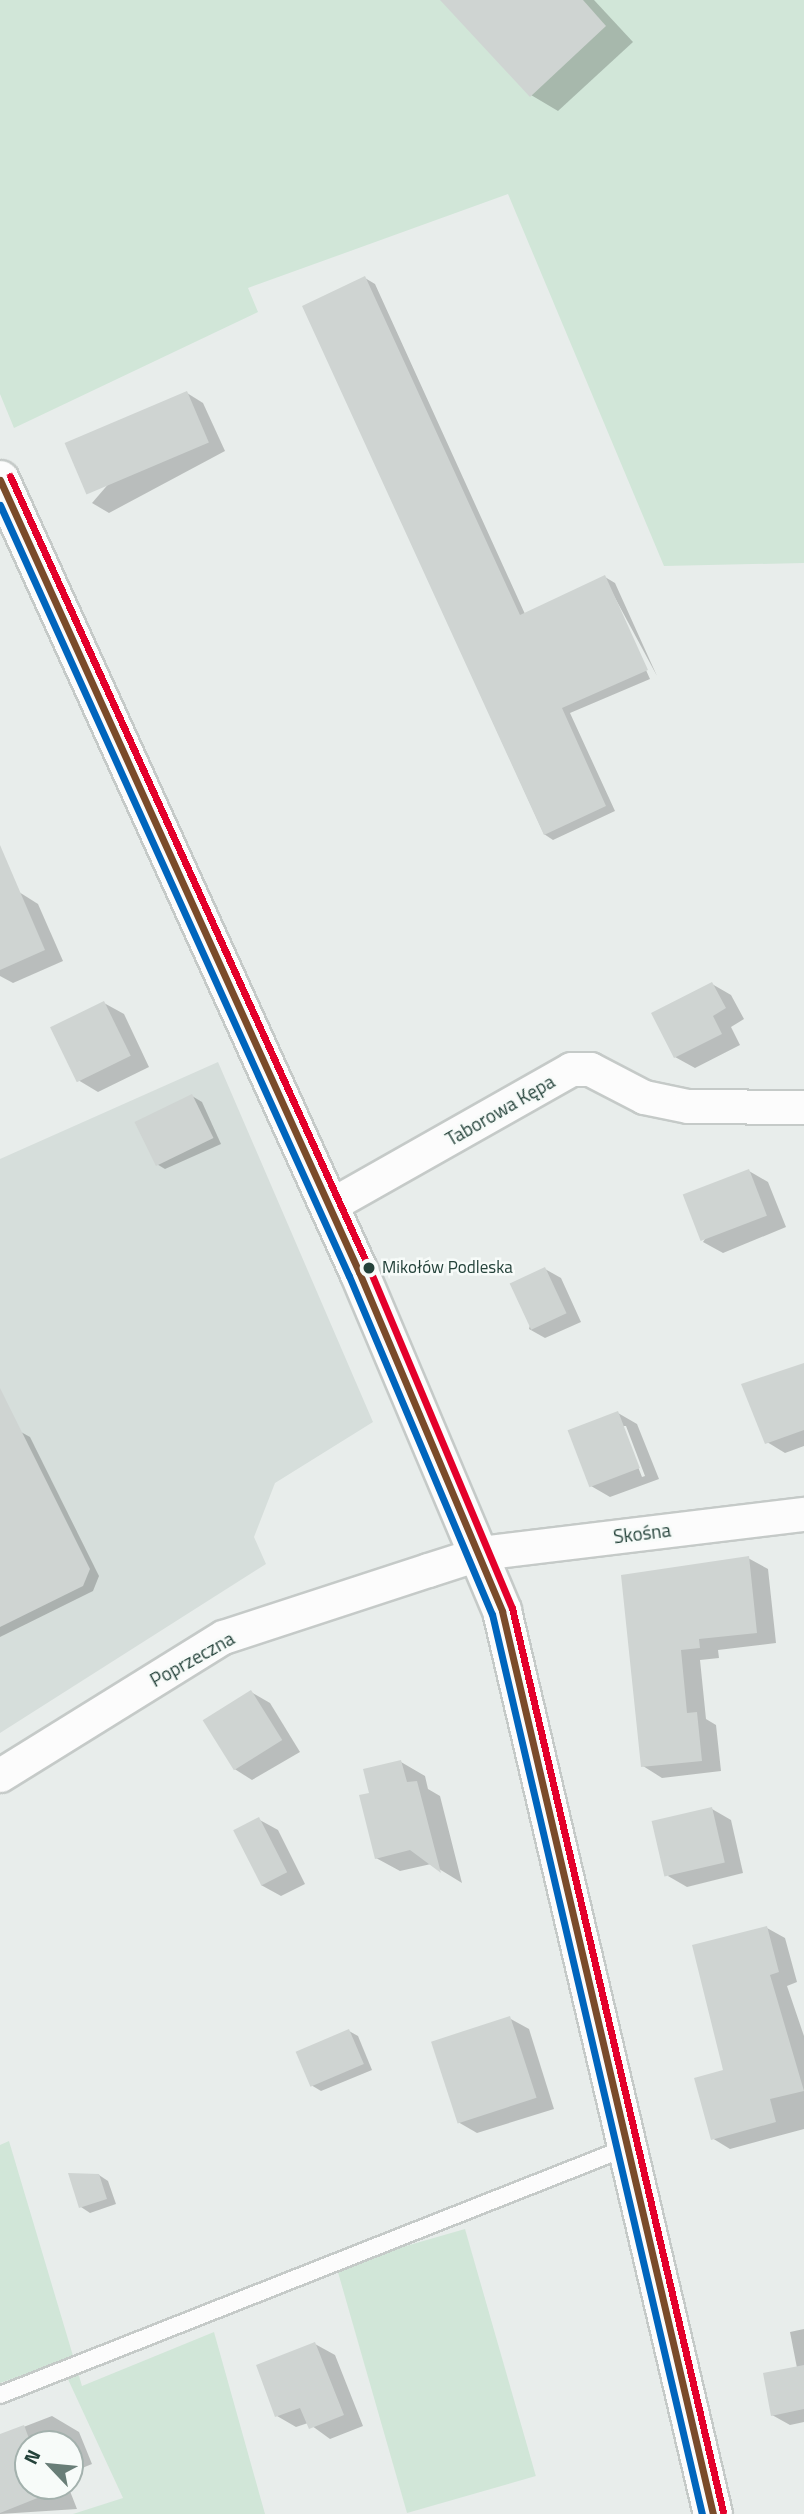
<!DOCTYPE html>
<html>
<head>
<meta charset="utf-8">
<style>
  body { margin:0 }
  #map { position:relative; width:804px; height:2514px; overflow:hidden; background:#e8edeb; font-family:"Titillium Web",sans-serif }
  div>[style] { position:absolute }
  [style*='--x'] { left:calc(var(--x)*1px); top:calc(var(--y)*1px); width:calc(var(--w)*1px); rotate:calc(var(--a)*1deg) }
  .built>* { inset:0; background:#d6dedb }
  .green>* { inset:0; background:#d1e6d8; transform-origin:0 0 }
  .shadow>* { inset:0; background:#0003 }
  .building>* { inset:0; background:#cfd4d2; transform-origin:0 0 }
  .roads { filter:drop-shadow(2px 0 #c5cac8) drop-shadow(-2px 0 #c5cac8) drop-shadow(0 2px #c5cac8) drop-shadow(0 -2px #c5cac8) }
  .lane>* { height:16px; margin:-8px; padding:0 8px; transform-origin:8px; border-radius:8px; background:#fcfcfc }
  .street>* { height:33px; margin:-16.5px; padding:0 16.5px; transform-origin:16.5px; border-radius:16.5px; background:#fcfcfc }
  .secondary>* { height:38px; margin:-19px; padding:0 19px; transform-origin:19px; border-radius:19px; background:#fcfcfc }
  .bus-1>* { height:7px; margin:-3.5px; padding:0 3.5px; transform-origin:3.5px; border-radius:3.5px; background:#7a4b2a }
  .bus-2>* { height:7px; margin:-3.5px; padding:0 3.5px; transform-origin:3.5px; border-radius:3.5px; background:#0065bd }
  .bus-3>* { height:7px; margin:-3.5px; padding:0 3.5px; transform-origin:3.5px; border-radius:3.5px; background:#e4002b }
  .dots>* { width:19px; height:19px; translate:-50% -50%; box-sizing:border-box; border:4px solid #f7fbf9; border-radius:50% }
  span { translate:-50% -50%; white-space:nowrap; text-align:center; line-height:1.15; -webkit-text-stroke:5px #f7fbf9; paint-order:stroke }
  .bus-label { font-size:17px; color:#24423a }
  .left { translate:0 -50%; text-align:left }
  .street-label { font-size:19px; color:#24423a }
  .north { position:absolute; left:14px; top:2430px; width:70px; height:70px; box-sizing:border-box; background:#f7fbf9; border:2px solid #a3b1ad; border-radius:50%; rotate:296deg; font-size:19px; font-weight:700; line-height:28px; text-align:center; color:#24423a }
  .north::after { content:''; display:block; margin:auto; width:24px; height:32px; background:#697e78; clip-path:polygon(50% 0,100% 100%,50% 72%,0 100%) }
</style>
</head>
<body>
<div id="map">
  <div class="built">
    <div style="clip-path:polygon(218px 1062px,373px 1422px,275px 1483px,254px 1537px,266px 1564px,0 1733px,0 1159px)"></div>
  </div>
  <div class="green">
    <div style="clip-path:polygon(0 0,804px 0,804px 563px,664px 566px,508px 194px,248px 288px,258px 312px,14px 428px,0 394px)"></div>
    <div style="clip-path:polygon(9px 2141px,82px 2386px,214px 2332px,265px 2514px,73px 2514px,123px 2498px,60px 2362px,0 2383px,0 2145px)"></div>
    <div style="left:465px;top:2229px;width:257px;height:134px;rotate:74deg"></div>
  </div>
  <div class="shadow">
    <div style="clip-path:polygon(443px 0,594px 0,633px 42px,558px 111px,531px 95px)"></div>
    <div style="clip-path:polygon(365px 278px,375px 284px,525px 614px,605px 577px,615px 583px,657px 676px,607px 583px,650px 679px,570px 713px,615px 811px,553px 840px,544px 834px,304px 306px)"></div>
    <div style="clip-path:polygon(187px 393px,203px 403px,225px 451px,109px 513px,92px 503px)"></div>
    <div style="clip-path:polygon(19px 892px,38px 904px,63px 961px,13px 983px,0 976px,0 900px)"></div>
    <div style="clip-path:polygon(712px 984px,731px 995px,744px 1019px,731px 1027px,740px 1045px,695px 1068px,675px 1057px)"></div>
    <div style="clip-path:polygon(104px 1003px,124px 1014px,149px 1067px,98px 1092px,78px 1080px)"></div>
    <div style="clip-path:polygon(192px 1096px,202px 1102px,221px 1144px,165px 1169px,155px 1163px)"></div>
    <div style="clip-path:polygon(749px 1171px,768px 1182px,786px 1227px,723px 1253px,703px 1242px)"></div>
    <div style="clip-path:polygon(545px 1269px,561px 1278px,581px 1322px,545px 1338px,529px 1329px)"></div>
    <div style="clip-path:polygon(804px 1365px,804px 1446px,785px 1453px,767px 1442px)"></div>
    <div style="clip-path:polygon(evenodd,618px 1413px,637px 1424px,659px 1479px,610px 1497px,591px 1486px,618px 1413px,622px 1426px,626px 1426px,645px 1476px,642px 1477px,622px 1426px)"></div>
    <div style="clip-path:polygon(21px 1432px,30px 1437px,99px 1576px,93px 1591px,0 1637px,0 1442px)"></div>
    <div style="clip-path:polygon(748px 1558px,768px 1569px,776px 1643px,718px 1650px,719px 1658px,700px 1660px,706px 1719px,716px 1725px,721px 1771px,662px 1778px,643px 1766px,623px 1576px)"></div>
    <div style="clip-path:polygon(251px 1692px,270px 1703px,300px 1752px,252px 1780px,233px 1768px)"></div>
    <div style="clip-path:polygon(401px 1762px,425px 1776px,428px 1789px,440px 1796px,462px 1883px,431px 1864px,400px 1871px,376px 1858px,371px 1795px)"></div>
    <div style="clip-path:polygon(712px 1809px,731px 1820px,743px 1873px,687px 1887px,668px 1876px)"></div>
    <div style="clip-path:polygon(258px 1819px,278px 1830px,305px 1884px,281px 1896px,261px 1885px)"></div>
    <div style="clip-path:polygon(767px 1928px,785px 1938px,797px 1982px,787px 1986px,804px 2036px,804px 2129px,730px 2149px,712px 2138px)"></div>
    <div style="clip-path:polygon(509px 2018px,529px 2029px,554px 2109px,477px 2133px,458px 2122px)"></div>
    <div style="clip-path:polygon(349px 2031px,358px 2036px,372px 2070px,321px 2091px,311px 2085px)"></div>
    <div style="clip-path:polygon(99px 2175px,108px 2181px,116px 2204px,90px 2213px,81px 2207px)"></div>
    <div style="clip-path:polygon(804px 2329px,804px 2422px,790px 2425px,772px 2415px,797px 2368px,790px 2332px)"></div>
    <div style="clip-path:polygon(315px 2344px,335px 2355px,363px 2426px,330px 2439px,308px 2423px,296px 2427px,277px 2416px)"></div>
    <div style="clip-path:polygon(52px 2416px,79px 2432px,92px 2464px,70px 2473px,70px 2444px,28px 2444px,28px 2486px,68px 2486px,77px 2509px,0 2514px,0 2436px)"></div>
  </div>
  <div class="building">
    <div style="clip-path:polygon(440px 0,583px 0,606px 26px,530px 97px)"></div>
    <div style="clip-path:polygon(365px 276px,520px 615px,605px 575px,648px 670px,562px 708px,606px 806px,544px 835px,302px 306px)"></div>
    <div style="left:187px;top:391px;width:56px;height:133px;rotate:67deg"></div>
    <div style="clip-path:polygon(0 845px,45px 950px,0 970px)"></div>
    <div style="clip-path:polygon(712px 982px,726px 1008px,713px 1016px,722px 1034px,674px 1058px,651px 1013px)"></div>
    <div style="left:104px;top:1001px;width:61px;height:60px;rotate:64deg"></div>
    <div style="left:192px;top:1094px;width:49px;height:64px;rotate:64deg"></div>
    <div style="left:749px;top:1169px;width:50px;height:71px;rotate:69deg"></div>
    <div style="left:545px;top:1267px;width:51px;height:39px;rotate:65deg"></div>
    <div style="clip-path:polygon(804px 1363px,804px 1430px,765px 1444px,741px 1384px)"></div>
    <div style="clip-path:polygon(0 1388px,90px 1569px,83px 1586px,0 1627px)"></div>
    <div style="left:618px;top:1411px;width:61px;height:54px;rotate:69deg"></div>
    <div style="clip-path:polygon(749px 1556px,757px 1633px,699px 1639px,700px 1648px,681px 1650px,687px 1713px,697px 1712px,702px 1761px,641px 1767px,621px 1575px)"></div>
    <div style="left:251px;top:1690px;width:59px;height:57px;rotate:58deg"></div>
    <div style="clip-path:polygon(401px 1760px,407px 1782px,417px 1781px,441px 1873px,410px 1850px,375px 1859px,359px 1795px,369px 1793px,363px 1769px)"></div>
    <div style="left:712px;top:1807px;width:57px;height:62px;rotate:77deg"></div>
    <div style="left:259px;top:1817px;width:62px;height:29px;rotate:63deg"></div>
    <div style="clip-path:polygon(767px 1926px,779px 1972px,770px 1975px,804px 2091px,770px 2099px,776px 2122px,711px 2140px,694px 2078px,723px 2070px,692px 1945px)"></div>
    <div style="left:510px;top:2016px;width:86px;height:83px;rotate:72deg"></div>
    <div style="left:349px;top:2029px;width:38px;height:58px;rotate:67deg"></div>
    <div style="clip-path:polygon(68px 2173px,99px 2174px,107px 2199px,79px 2208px)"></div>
    <div style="clip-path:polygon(315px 2342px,344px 2415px,309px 2429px,300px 2408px,275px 2417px,256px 2365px)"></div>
    <div style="clip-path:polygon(804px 2365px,804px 2409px,771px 2416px,763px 2373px)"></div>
    <div style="clip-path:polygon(24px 2425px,31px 2444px,28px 2486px,47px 2486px,50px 2493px,0 2513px,0 2434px)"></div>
  </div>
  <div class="roads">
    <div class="lane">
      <div style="--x:0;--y:2395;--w:675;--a:-21.55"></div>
    </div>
    <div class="street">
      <div style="--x:329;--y:1206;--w:278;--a:-29.5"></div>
      <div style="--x:571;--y:1069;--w:19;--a:0"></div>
      <div style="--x:590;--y:1069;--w:61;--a:27.4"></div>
      <div style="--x:644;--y:1097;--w:45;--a:11.6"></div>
      <div style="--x:688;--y:1106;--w:116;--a:0.5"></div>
      <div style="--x:0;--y:1775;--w:262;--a:-31.8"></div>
      <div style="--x:223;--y:1637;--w:216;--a:-18.1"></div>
      <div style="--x:428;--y:1570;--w:56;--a:-17.8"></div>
      <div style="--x:481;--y:1553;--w:325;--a:-6.9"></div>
    </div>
    <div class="secondary">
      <div style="--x:0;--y:480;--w:870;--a:65.62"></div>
      <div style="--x:359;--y:1272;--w:368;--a:67.1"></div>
      <div style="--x:502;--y:1611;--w:927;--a:76.85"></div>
    </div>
  </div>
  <div class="bus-1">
    <div style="--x:0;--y:480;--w:870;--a:65.62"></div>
    <div style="--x:359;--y:1272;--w:368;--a:67.1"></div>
    <div style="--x:502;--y:1611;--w:927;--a:76.85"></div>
  </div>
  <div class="bus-2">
    <div style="--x:0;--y:505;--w:846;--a:65.65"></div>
    <div style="--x:349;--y:1276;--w:367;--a:67.1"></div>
    <div style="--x:492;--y:1614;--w:924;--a:76.87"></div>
  </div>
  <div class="bus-3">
    <div style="--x:10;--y:476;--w:870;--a:65.62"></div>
    <div style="--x:369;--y:1268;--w:369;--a:67.2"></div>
    <div style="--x:512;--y:1608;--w:928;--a:76.86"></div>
  </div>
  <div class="dots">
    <div style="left:369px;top:1268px;background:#24423a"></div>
  </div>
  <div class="bus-label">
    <span class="left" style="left:382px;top:1268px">Mikołów Podleska</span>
  </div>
  <div class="street-label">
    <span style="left:500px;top:1110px;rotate:-30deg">Taborowa Kępa</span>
    <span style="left:642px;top:1533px;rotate:-7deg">Skośna</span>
    <span style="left:192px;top:1659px;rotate:-29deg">Poprzeczna</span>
  </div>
  <div class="north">N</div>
</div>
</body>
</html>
